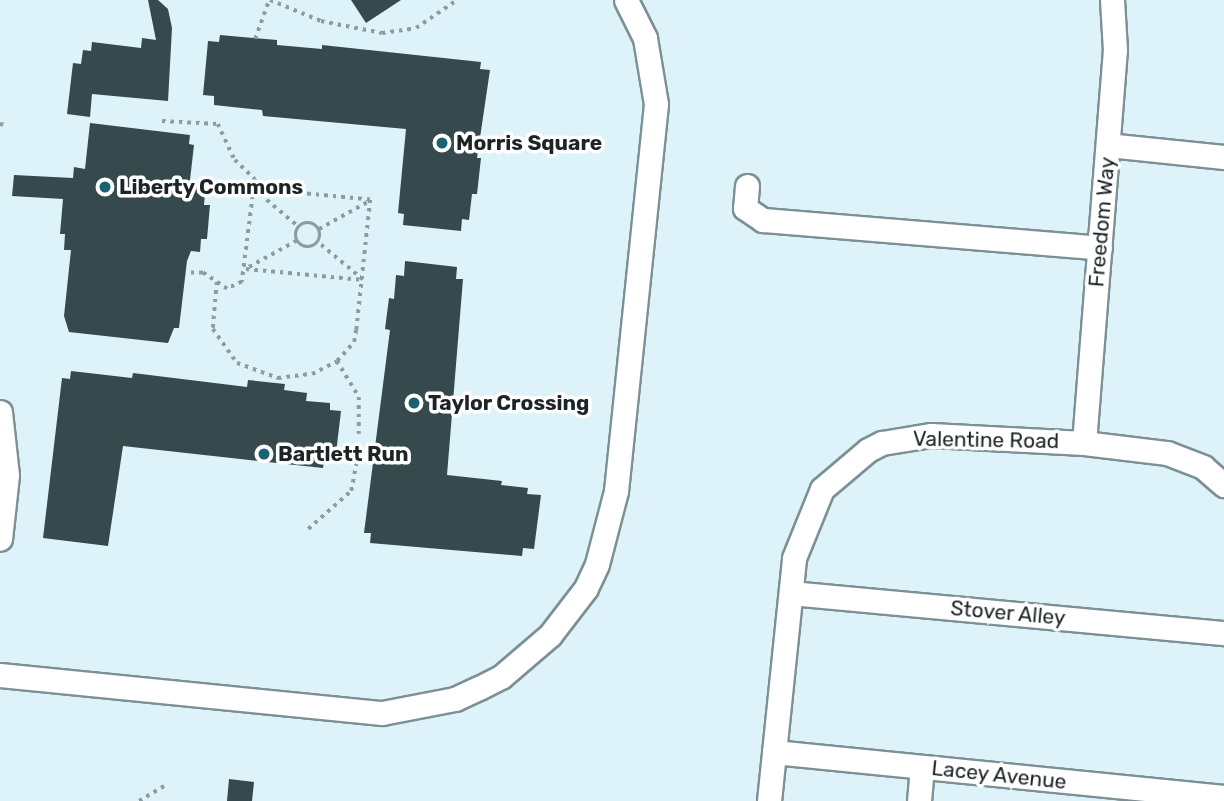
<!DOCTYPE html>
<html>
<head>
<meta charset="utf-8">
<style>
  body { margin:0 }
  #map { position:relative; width:1224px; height:801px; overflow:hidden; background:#ddf3f9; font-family:Rubik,sans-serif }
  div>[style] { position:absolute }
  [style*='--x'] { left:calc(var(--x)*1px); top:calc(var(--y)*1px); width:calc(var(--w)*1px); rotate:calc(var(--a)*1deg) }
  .building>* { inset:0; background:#36494d }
  .path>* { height:3.5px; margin-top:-1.75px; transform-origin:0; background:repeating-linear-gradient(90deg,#8c9ca0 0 3.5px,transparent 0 8.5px) }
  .path>.ring { margin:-1.75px; padding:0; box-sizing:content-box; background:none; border:3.5px solid #8c9ca0; border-radius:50% }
  .roads { filter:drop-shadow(2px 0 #7c9095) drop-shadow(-2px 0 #7c9095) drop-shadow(0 2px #7c9095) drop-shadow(0 -2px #7c9095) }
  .minor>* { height:23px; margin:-11.5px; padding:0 11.5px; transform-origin:11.5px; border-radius:11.5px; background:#fff }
  .dots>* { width:19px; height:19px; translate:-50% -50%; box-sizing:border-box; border:4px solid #fff; border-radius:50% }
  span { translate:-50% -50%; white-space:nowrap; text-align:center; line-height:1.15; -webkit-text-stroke:7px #fff; paint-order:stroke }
  .poi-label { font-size:21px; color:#1c2426; font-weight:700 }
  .left { translate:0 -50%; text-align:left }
  .street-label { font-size:21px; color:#1c2426 }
</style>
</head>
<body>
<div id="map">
  <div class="building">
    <div style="clip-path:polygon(148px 0,158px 0,168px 9px,172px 28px,168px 101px,92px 94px,90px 117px,67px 114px,73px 63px,81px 64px,83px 50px,91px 51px,92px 42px,141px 48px,142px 38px,156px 40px)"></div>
    <div style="clip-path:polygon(351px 0,401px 0,366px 23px)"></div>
    <div style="clip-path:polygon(220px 35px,277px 40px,277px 45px,322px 49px,322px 45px,481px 62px,480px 69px,490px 70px,477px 158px,481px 158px,477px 194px,472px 194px,469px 220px,462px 219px,461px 231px,403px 225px,404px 214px,398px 213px,406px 129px,263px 116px,262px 110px,214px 105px,214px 96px,203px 95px,208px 41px,219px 42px)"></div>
    <div style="clip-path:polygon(90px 123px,190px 135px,189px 144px,194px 145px,190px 180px,198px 181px,197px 193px,205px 194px,204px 205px,210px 205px,207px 239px,201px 239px,200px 252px,191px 251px,187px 261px,179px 328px,174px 328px,168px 343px,69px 332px,64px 316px,71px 250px,64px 250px,65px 234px,60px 234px,63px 199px,12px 196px,14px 175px,73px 178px,74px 167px,85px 169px)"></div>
    <div style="clip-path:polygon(405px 261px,457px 267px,456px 279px,463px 279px,447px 475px,502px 481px,501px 485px,528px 488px,527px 494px,541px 495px,534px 549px,523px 548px,522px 556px,370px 543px,371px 533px,364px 533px,390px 330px,385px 329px,389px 298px,394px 299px,396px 275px,404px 276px)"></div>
    <div style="clip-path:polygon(71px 371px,132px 378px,133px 373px,247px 387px,248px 380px,285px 384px,284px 390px,307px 393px,306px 401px,330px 403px,330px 410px,341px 411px,335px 462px,324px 461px,323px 468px,123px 446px,108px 546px,43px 538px,62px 378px,70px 379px)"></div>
    <div style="clip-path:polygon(229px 779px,254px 782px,252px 801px,227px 801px)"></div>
  </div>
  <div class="path">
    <div style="--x:270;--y:0;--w:55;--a:22.4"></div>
    <div style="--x:321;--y:21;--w:62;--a:11.1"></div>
    <div style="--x:382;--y:33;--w:34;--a:-8"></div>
    <div style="--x:416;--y:28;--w:50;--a:-34.3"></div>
    <div style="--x:255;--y:39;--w:41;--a:-70.3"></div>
    <div style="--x:162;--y:121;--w:56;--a:3.1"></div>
    <div style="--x:218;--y:124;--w:40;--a:65"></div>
    <div style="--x:235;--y:160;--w:28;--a:44"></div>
    <div style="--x:255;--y:179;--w:104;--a:97.2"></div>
    <div style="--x:242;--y:282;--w:17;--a:155"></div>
    <div style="--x:227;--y:289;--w:29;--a:-146"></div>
    <div style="--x:203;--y:273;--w:13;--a:180"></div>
    <div style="--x:0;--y:124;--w:5;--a:11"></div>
    <div class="ring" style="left:296px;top:223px;width:20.5px;height:20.5px"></div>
    <div style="--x:319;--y:229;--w:57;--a:-29.2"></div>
    <div style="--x:297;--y:241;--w:58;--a:151.2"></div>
    <div style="--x:246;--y:269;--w:118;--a:5.4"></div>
    <div style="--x:363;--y:280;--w:60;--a:-140.4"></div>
    <div style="--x:217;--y:282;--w:47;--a:94.9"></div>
    <div style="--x:213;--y:329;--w:42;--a:54.8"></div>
    <div style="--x:237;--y:363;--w:44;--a:20.1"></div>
    <div style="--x:278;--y:378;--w:34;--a:-7"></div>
    <div style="--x:312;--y:374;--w:28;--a:-27"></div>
    <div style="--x:337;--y:361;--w:25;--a:-48"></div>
    <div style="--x:354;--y:342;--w:12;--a:-81"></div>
    <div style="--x:356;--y:330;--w:131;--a:-83.9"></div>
    <div style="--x:370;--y:200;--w:117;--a:-174.6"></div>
    <div style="--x:254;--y:189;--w:57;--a:40.1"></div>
    <div style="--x:337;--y:361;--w:42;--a:58.6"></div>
    <div style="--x:359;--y:397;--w:37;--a:90"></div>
    <div style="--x:308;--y:529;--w:57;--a:-41.5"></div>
    <div style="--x:351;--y:491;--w:48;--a:-79.2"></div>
    <div style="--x:139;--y:801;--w:33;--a:-31"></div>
  </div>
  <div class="roads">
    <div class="minor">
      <div style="--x:1108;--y:145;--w:117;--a:5.9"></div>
      <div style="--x:747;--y:186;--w:22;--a:95"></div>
      <div style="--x:745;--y:208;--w:22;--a:34"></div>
      <div style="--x:763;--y:220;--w:338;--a:4.7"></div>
      <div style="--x:0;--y:412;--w:63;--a:83.7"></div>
      <div style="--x:7;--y:475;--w:64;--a:96.2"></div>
      <div style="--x:1084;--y:443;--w:394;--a:-85.5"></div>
      <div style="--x:1115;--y:50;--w:50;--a:-93.4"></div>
      <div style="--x:791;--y:593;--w:435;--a:5.3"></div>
      <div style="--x:0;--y:675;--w:384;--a:5.7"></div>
      <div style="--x:382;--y:713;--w:74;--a:-10.9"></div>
      <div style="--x:455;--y:699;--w:26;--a:-25"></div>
      <div style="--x:479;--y:688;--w:25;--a:-27"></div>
      <div style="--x:501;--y:677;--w:65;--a:-40.6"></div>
      <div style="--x:550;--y:635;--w:59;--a:-52.5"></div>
      <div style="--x:586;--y:588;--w:26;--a:-65"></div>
      <div style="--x:597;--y:564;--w:75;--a:-75.4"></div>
      <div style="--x:616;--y:491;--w:389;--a:-84.1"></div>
      <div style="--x:656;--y:104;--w:67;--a:-99.5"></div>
      <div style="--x:645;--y:38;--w:42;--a:-116.6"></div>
      <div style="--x:774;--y:752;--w:452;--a:5.7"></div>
      <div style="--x:769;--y:801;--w:244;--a:-84.1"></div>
      <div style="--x:794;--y:558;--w:74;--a:-67.9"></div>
      <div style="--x:822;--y:489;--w:60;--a:-40.3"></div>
      <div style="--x:868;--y:450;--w:16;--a:-27"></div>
      <div style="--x:882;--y:443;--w:50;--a:-9.3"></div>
      <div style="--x:931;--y:435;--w:153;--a:3"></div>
      <div style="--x:1084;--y:443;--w:84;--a:6.9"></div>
      <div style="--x:1167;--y:453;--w:39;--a:21"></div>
      <div style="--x:1203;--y:467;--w:28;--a:41"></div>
      <div style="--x:919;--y:801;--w:34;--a:-85"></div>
    </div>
  </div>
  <div class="dots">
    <div style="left:442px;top:143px;background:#1a6271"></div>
    <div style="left:105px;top:187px;background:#1a6271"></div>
    <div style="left:414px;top:403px;background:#1a6271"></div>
    <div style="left:264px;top:454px;background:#1a6271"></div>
  </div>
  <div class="poi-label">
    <span class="left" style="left:456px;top:143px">Morris Square</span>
    <span class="left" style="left:119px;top:187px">Liberty Commons</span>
    <span class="left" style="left:428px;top:403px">Taylor Crossing</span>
    <span class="left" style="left:278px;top:454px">Bartlett Run</span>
  </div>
  <div class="street-label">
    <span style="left:1102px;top:222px;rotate:-85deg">Freedom Way</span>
    <span style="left:986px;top:440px;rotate:1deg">Valentine Road</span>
    <span style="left:1008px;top:613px;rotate:5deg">Stover Alley</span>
    <span style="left:999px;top:775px;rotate:6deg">Lacey Avenue</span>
  </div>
</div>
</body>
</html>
